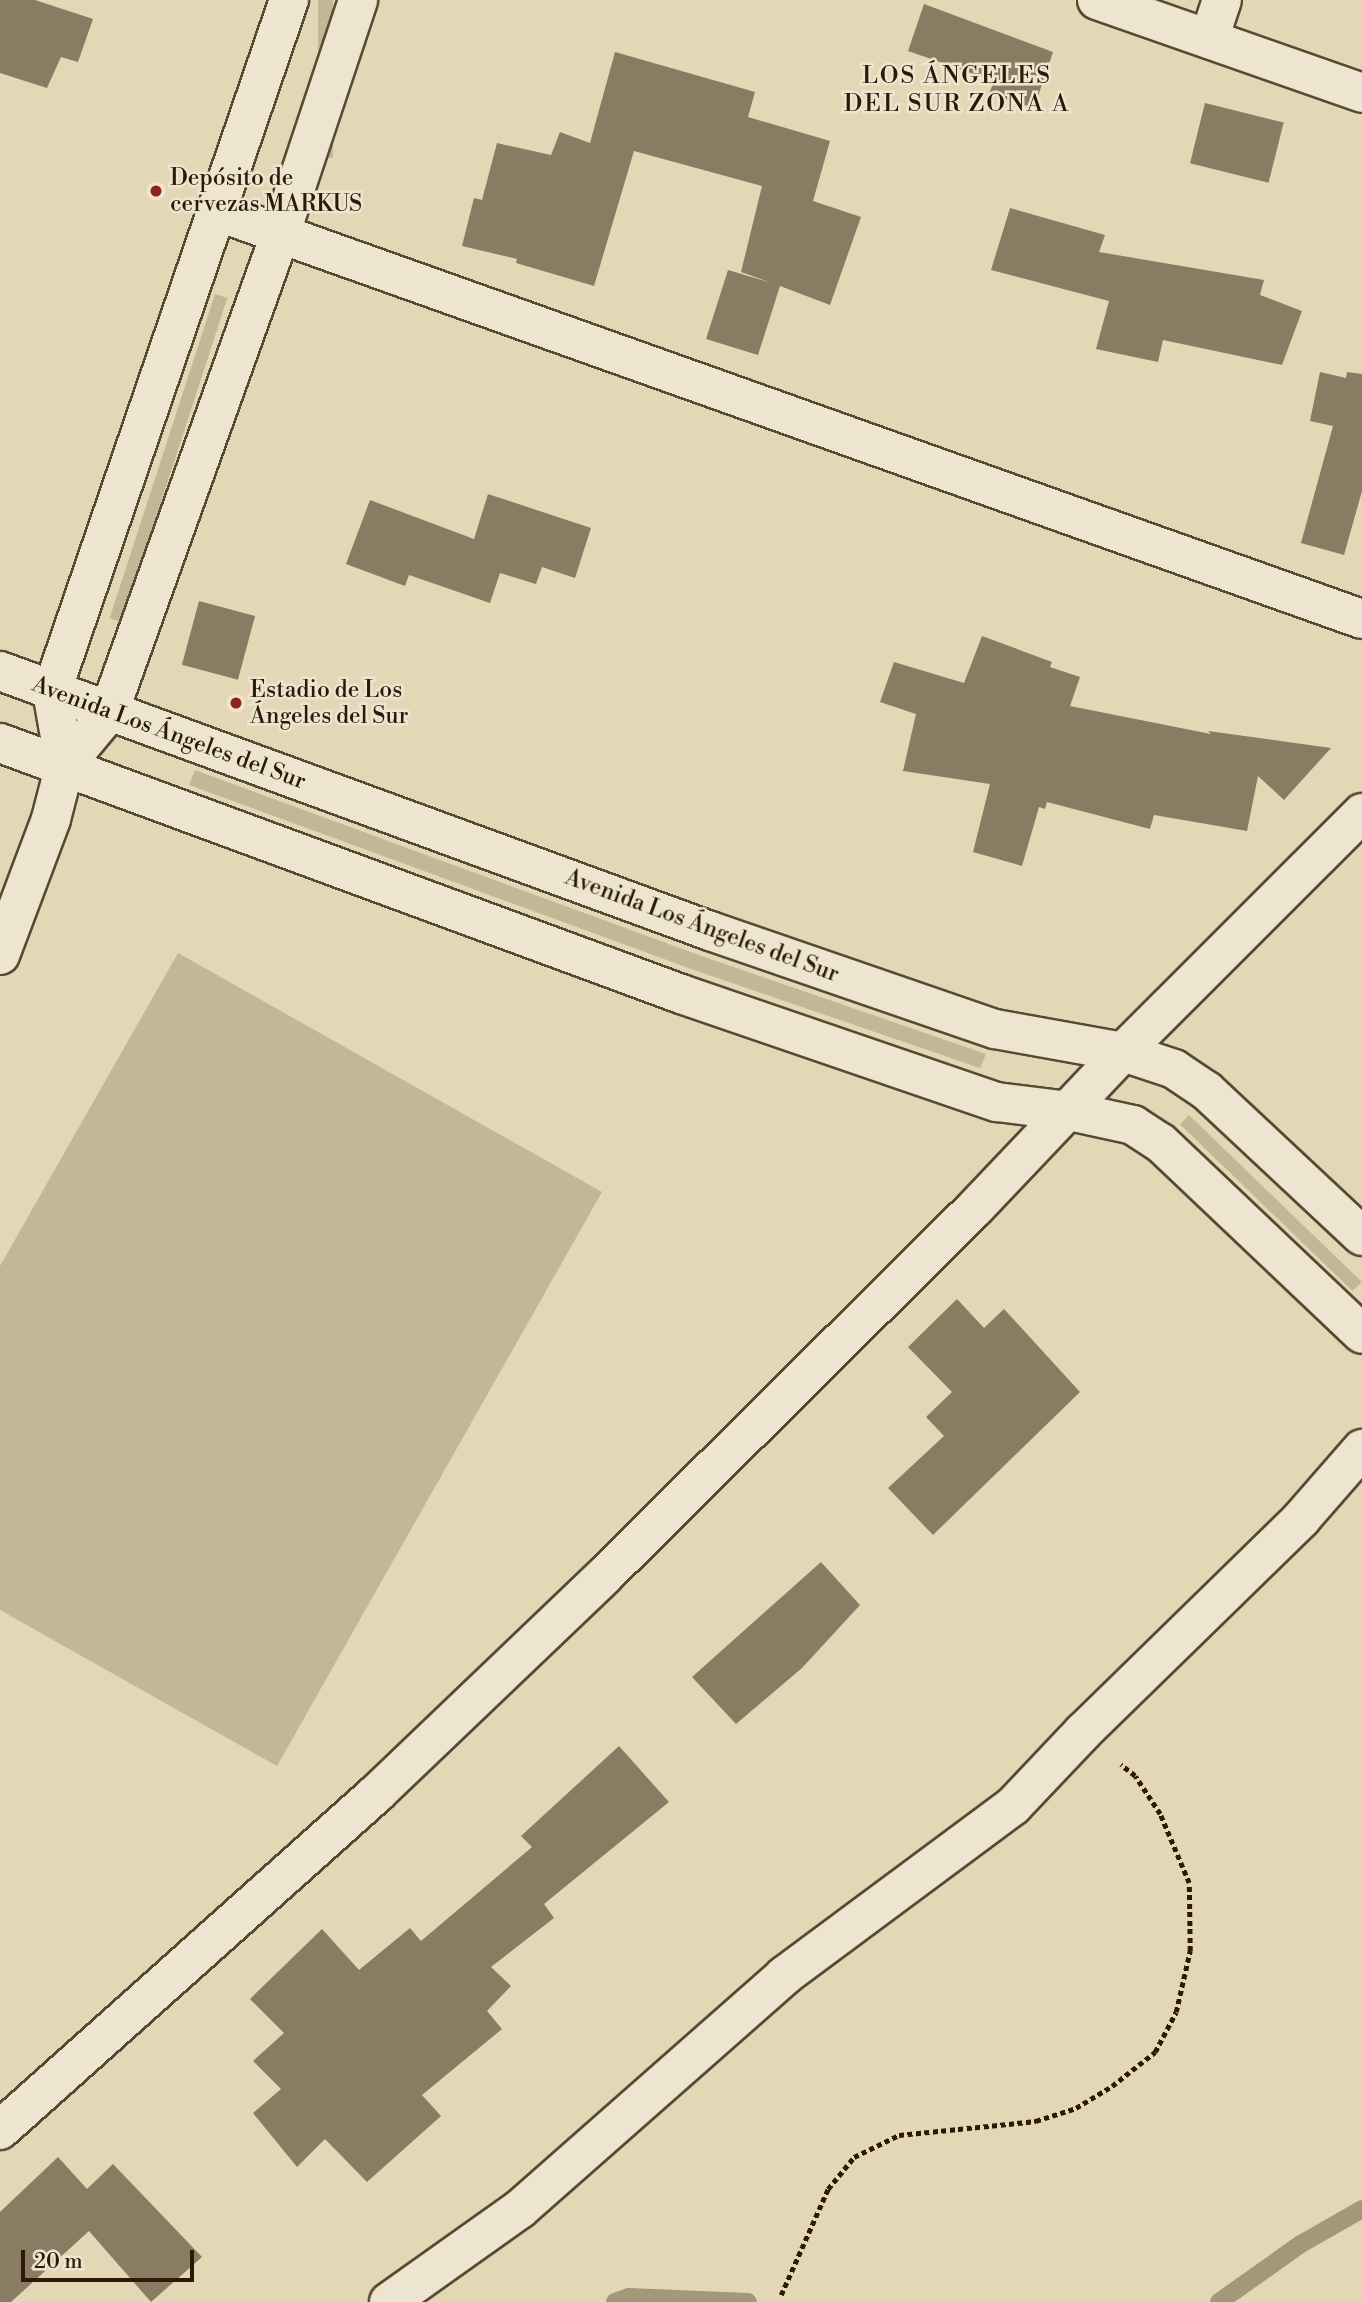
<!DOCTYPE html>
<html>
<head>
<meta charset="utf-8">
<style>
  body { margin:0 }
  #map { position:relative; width:1362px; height:2302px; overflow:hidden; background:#e3d7b6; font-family:"Libre Bodoni",serif }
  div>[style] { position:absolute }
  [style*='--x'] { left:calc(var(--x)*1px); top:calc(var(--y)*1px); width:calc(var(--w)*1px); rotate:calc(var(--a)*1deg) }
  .green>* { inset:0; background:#c4b798; transform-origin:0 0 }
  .stream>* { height:18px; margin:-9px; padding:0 9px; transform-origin:9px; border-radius:9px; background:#a4977a }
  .building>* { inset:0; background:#8a7c62; transform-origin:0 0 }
  .path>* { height:4.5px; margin-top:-2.25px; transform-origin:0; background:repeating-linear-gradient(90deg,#2a1a07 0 5px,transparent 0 8.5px) }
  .roads { filter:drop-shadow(2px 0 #584933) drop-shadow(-2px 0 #584933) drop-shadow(0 2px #584933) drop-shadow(0 -2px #584933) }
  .street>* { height:38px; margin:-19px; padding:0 19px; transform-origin:19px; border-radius:19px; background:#ede5d0 }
  .secondary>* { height:38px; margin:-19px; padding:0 19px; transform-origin:19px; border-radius:19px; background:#ede5d0 }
  .dots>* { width:19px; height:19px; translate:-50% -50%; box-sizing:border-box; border:4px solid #ede5d0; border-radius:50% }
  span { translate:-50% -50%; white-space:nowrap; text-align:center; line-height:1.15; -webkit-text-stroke:5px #ede5d0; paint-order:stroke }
  .poi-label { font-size:23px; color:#2a1a07 }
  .left { translate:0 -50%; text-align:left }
  .street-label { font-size:23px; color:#2a1a07 }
  .neighbourhood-label { font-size:24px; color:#2a1a07; letter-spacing:2px }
  .scale { position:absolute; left:21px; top:2250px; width:173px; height:32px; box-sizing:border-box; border:4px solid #2a1a07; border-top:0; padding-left:9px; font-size:21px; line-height:24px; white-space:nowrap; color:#2a1a07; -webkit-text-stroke:5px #ede5d0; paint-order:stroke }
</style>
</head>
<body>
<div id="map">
  <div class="green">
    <div style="left:318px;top:0;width:15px;height:158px"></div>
    <div style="left:215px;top:294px;width:13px;height:341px;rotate:18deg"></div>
    <div style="clip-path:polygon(195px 770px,699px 955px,986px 1054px,980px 1068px,694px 970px,189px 785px)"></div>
    <div style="clip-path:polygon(178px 953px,602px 1192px,277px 1766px,0 1610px,0 1266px)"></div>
    <div style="left:1189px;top:1115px;width:240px;height:13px;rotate:44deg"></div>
  </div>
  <div class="stream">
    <div style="--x:615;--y:2302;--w:15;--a:-20"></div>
    <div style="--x:629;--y:2297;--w:119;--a:2.4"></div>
    <div style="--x:1219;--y:2302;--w:100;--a:-35.3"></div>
    <div style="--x:1301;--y:2244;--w:70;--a:-29.8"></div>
  </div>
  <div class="building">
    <div style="clip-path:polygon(0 0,35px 0,93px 19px,78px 62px,61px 57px,47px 88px,0 73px)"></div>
    <div style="clip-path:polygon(924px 4px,1053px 52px,1034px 108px,989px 94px,994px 81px,908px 51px)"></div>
    <div style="clip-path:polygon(615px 52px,755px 92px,748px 117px,830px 141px,813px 201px,861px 217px,830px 305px,780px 286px,758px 355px,706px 339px,728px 270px,772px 283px,741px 272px,762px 186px,634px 151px,594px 286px,516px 263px,517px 259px,462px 246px,474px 198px,482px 200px,497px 143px,551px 155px,560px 132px,590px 143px)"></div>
    <div style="left:1205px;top:103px;width:81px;height:62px;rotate:14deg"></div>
    <div style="clip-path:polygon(1010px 208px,1105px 235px,1099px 252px,1264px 280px,1260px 295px,1302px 311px,1282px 365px,1163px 340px,1158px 362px,1096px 349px,1109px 301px,991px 270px)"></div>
    <div style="clip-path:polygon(1320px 372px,1346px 378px,1347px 372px,1362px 374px,1362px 491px,1344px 555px,1301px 543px,1333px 426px,1310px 421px)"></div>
    <div style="clip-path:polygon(488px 494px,591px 528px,575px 578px,542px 567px,536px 584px,500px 573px,490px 603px,409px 575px,405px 586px,346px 564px,370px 500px,474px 539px)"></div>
    <div style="left:199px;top:601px;width:58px;height:66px;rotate:15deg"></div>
    <div style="clip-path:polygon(982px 636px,1052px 662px,1050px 667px,1080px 677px,1070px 706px,1211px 734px,1208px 731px,1331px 748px,1284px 800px,1258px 776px,1247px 831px,1154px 815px,1150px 829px,1047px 802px,1045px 809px,1039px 807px,1022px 866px,973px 852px,990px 784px,903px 771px,916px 714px,880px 702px,894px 662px,964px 683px)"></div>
    <div style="clip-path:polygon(957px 1299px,984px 1328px,1004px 1309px,1080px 1392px,933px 1535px,888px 1488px,944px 1436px,926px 1417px,952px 1392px,908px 1347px)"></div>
    <div style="clip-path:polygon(821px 1562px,860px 1605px,802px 1668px,736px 1724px,692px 1677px)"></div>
    <div style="clip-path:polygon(619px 1746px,669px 1802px,544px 1904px,554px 1918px,491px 1967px,511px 1986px,487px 2011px,502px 2029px,422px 2095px,441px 2116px,367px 2182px,325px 2139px,297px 2167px,253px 2113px,281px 2089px,253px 2061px,284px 2033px,250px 1999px,322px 1929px,359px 1970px,410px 1928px,421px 1941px,532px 1847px,521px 1836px)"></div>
    <div style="clip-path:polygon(58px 2157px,87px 2189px,113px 2164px,202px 2257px,151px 2302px,89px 2231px,11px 2302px,0 2302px,0 2212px)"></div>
  </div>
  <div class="path">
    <div style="--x:781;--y:2295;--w:116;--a:-66.1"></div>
    <div style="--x:828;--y:2189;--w:41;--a:-50.9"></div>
    <div style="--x:854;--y:2157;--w:50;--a:-26.1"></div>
    <div style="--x:899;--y:2135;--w:138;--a:-5.8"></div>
    <div style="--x:1036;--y:2121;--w:42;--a:-18"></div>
    <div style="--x:1076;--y:2108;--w:42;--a:-31.4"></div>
    <div style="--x:1112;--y:2086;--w:55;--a:-38.3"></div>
    <div style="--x:1155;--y:2052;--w:45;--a:-62.3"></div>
    <div style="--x:1176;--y:2012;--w:63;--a:-77.1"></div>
    <div style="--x:1190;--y:1951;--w:68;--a:-90.8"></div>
    <div style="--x:1189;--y:1883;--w:75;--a:-112.8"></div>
    <div style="--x:1160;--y:1814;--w:45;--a:-123.3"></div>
    <div style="--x:1135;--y:1776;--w:18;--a:-142"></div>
  </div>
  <div class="roads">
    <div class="street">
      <div style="--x:1097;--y:0;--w:281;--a:19.3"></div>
      <div style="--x:1209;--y:39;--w:41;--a:-71.6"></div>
      <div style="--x:216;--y:211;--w:1216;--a:19.6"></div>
      <div style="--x:65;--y:765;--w:69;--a:-50.3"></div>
      <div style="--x:109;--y:712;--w:507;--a:-70.28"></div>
      <div style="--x:280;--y:235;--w:248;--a:-71.6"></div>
      <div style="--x:0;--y:955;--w:145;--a:-69.4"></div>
      <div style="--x:51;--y:819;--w:56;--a:-75.5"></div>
      <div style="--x:65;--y:765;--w:75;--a:-100"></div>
      <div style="--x:52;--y:691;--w:731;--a:-71.07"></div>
      <div style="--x:0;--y:2130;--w:506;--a:-41.79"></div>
      <div style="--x:377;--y:1793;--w:314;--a:-43.7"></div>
      <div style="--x:604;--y:1576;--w:523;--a:-44.77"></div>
      <div style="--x:975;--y:1208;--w:215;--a:-46.5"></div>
      <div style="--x:1123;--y:1052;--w:338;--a:-45"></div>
      <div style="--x:389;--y:2302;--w:161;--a:-35.4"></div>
      <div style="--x:520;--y:2209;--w:352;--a:-41.4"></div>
      <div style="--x:784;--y:1976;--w:285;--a:-36.6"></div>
      <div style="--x:1013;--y:1806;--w:102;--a:-46.6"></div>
      <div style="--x:1083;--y:1732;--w:305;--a:-44.3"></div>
      <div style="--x:1301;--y:1519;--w:93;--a:-48.9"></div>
    </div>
    <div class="secondary">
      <div style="--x:0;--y:671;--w:756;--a:20.11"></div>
      <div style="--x:710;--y:931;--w:301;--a:19"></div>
      <div style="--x:995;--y:1029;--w:130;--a:10.2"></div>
      <div style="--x:1123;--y:1052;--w:54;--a:18.4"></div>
      <div style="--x:1174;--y:1069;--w:40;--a:34"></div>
      <div style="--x:1207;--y:1091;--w:212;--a:43.1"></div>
      <div style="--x:0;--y:743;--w:726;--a:20.23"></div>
      <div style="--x:681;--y:994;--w:334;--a:18.9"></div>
      <div style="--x:997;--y:1102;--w:73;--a:7.1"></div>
      <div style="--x:1069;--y:1111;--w:66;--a:12.3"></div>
      <div style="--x:1133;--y:1125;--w:33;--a:33"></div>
      <div style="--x:1161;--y:1143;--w:277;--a:43.5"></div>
    </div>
  </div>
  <div class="dots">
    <div style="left:156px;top:191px;background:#8f2418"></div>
    <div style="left:236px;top:703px;background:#8f2418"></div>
  </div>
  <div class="poi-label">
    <span class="left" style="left:170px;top:191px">Depósito de<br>cervezas MARKUS</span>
    <span class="left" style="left:250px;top:703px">Estadio de Los<br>Ángeles del Sur</span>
  </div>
  <div class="street-label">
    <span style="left:169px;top:733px;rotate:20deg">Avenida Los Ángeles del Sur</span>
    <span style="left:702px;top:926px;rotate:20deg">Avenida Los Ángeles del Sur</span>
  </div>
  <div class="neighbourhood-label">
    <span style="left:957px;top:91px">LOS ÁNGELES<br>DEL SUR ZONA A</span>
  </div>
  <div class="scale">20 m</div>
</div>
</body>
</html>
